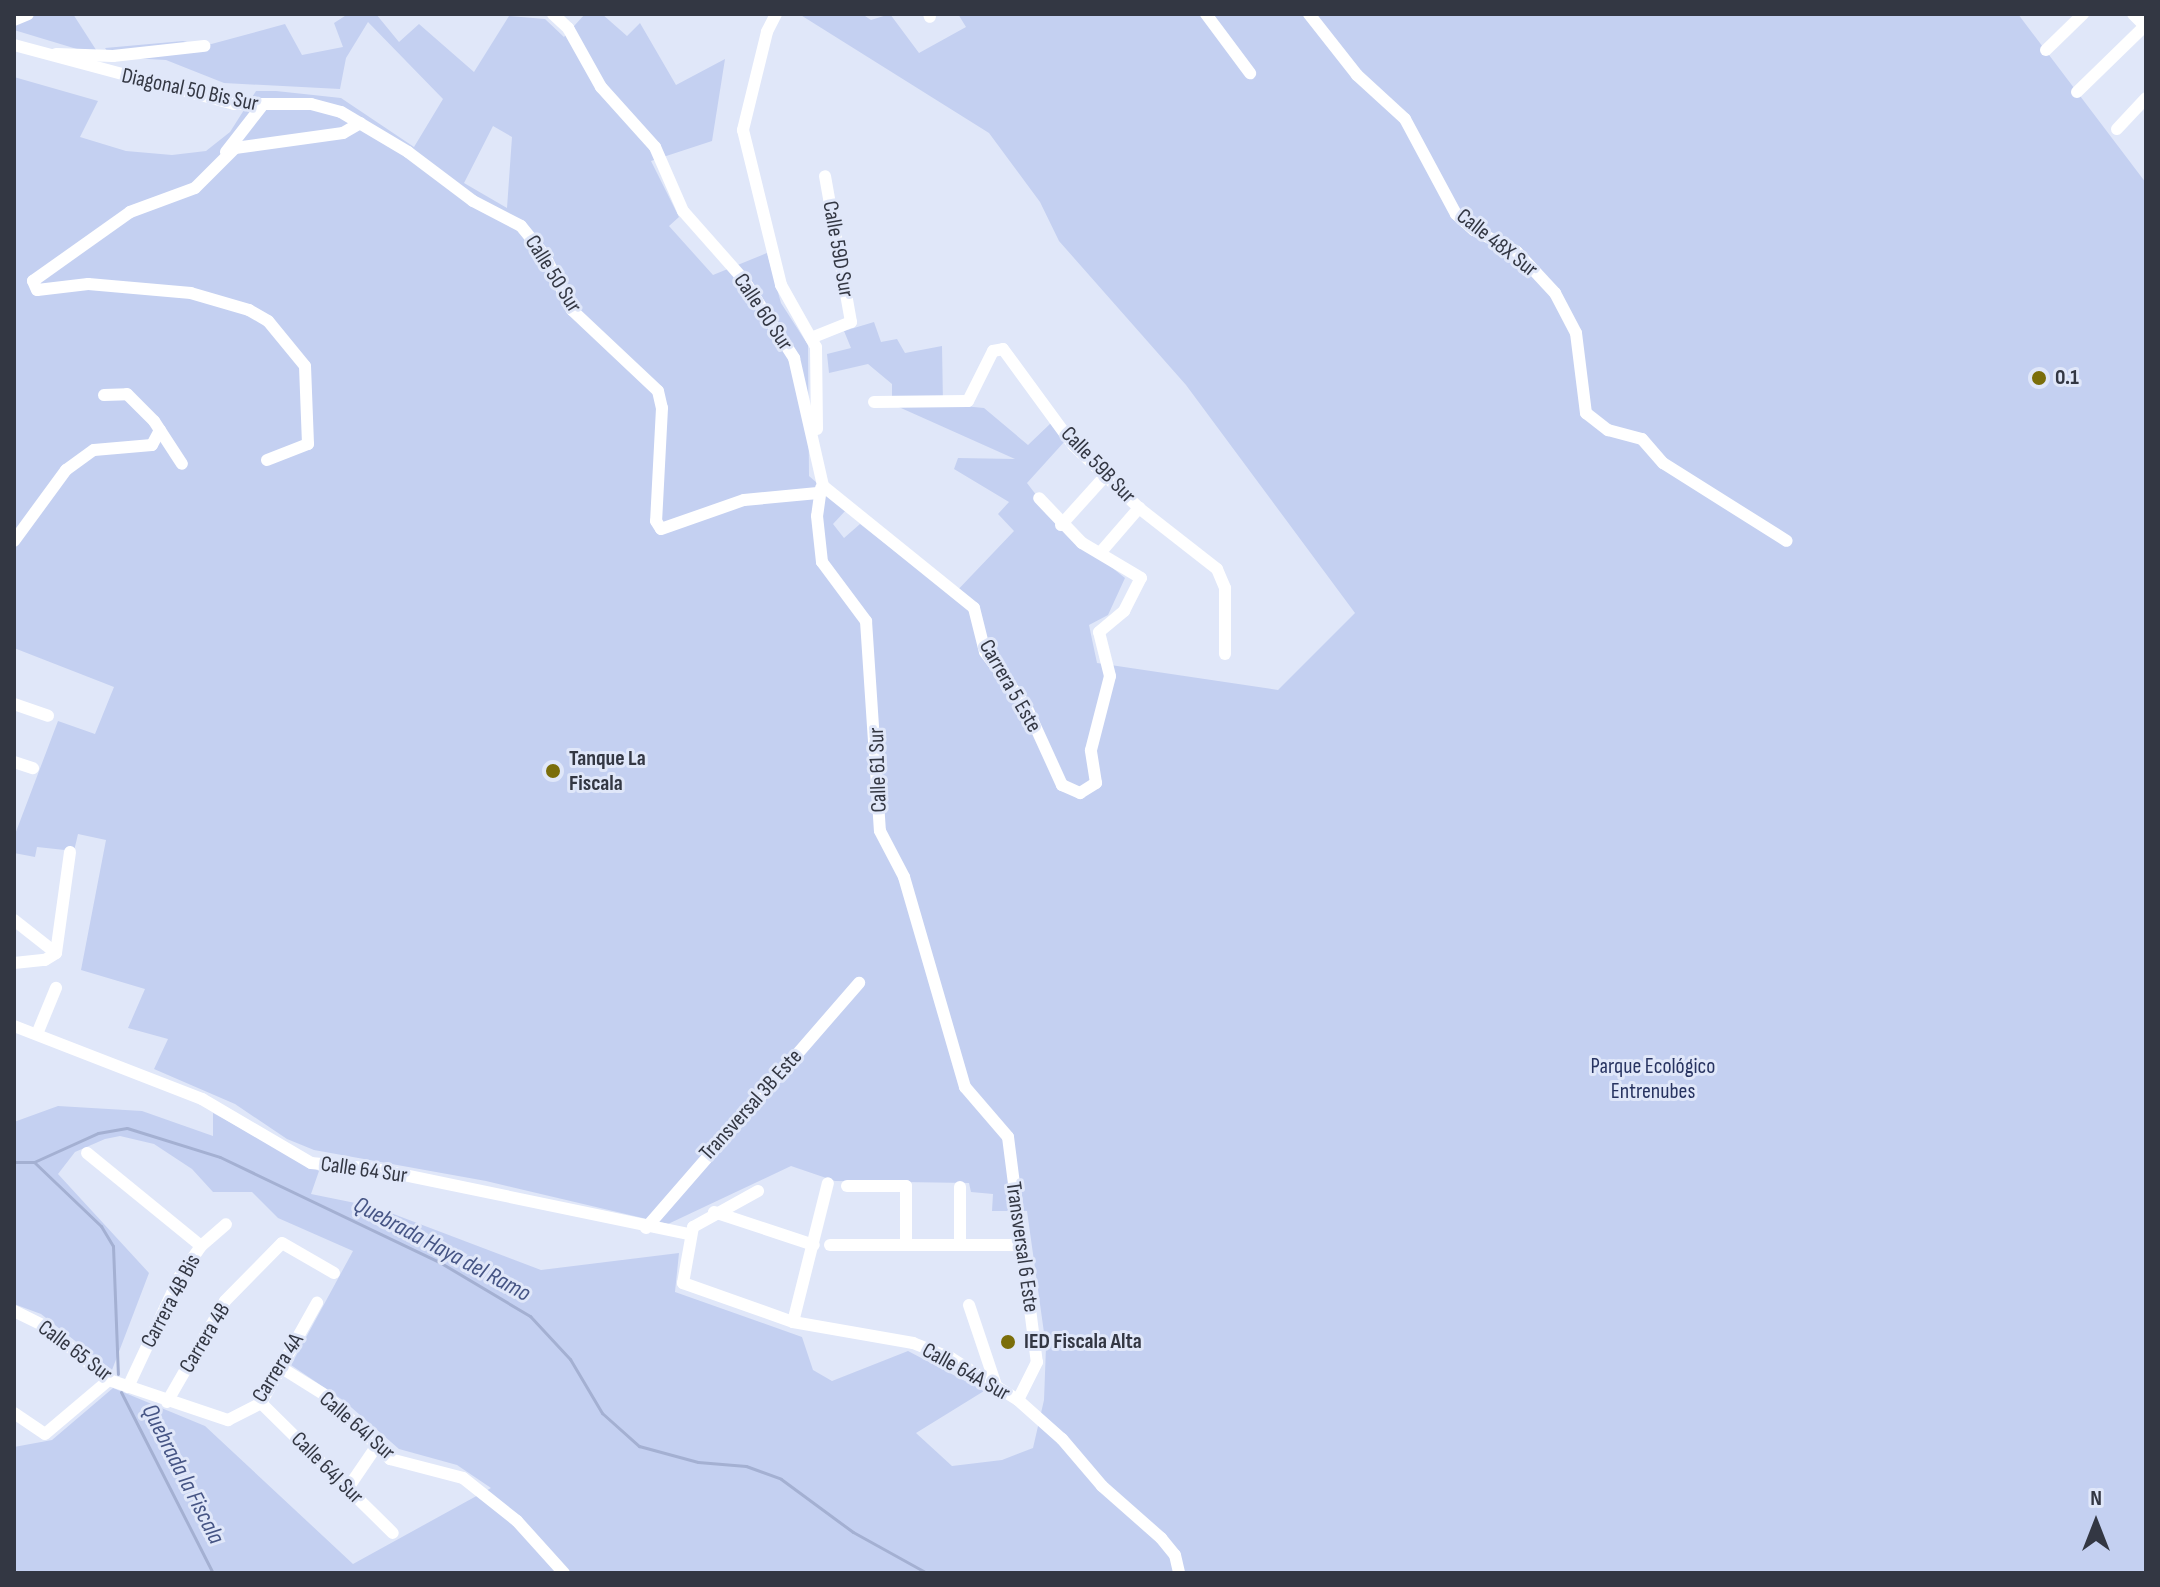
<!DOCTYPE html>
<html>
<head>
<meta charset="utf-8">
<style>
  body { margin:0 }
  #map { position:relative; width:2160px; height:1587px; overflow:hidden; background:#e0e7f9; font-family:"Sofia Sans Condensed",sans-serif }
  div>[style] { position:absolute }
  [style*='--x'] { left:calc(var(--x)*1px); top:calc(var(--y)*1px); width:calc(var(--w)*1px); rotate:calc(var(--a)*1deg) }
  .green>* { inset:0; background:#c4d0f1 }
  .stream>* { height:3px; margin:-1.5px; padding:0 1.5px; transform-origin:1.5px; border-radius:1.5px; background:#a4b0d2 }
  .minor>* { height:12px; margin:-6px; padding:0 6px; transform-origin:6px; border-radius:6px; background:#fff }
  .dots>* { width:22px; height:22px; translate:-50% -50%; box-sizing:border-box; border:4px solid #e0e7f9; border-radius:50% }
  span { translate:-50% -50%; white-space:nowrap; text-align:center; line-height:1.15; -webkit-text-stroke:6px #e0e7f9; paint-order:stroke }
  .street-label { font-size:22px; color:#333743 }
  .poi-label { font-size:22px; color:#333743; font-weight:700 }
  .left { translate:0 -50%; text-align:left }
  .park-label { font-size:22px; color:#283461 }
  .water-label { font-size:24px; color:#465585; font-style:italic }
  .frame { position:absolute; inset:0; border:16px solid #333743; pointer-events:none }
  .north { position:absolute; left:2056px; top:1483px; width:80px; height:80px; -webkit-text-stroke:6px #e0e7f9; paint-order:stroke; rotate:0deg; font-size:22px; font-weight:700; line-height:32px; text-align:center; color:#333743 }
  .north::after { content:''; display:block; margin:auto; width:28px; height:36px; background:#333743; clip-path:polygon(50% 0,100% 100%,50% 72%,0 100%) }
</style>
</head>
<body>
<div id="map">
  <div class="green">
    <div style="clip-path:polygon(14px 14px,73px 14px,100px 56px,14px 30px)"></div>
    <div style="clip-path:polygon(evenodd,348px 14px,376px 14px,399px 42px,419px 24px,474px 72px,509px 16px,545px 19px,564px 37px,585px 14px,602px 14px,627px 36px,640px 23px,676px 85px,725px 59px,712px 141px,651px 161px,679px 217px,669px 226px,713px 275px,767px 253px,781px 303px,808px 345px,809px 476px,847px 509px,833px 524px,844px 538px,860px 524px,952px 596px,1014px 531px,998px 514px,1009px 502px,954px 469px,958px 458px,1015px 459px,892px 404px,892px 384px,868px 364px,829px 373px,827px 354px,851px 348px,844px 331px,874px 322px,881px 342px,897px 339px,905px 353px,942px 346px,943px 404px,984px 408px,1028px 445px,1051px 423px,1065px 441px,1027px 483px,1060px 526px,1125px 578px,1108px 615px,1089px 625px,1097px 663px,1278px 690px,1355px 613px,1186px 385px,1059px 241px,1040px 202px,989px 133px,799px 14px,862px 14px,871px 20px,890px 14px,919px 53px,966px 27px,958px 14px,2018px 14px,2146px 183px,2146px 1573px,14px 1573px,14px 1447px,52px 1440px,113px 1388px,205px 1426px,353px 1564px,491px 1488px,457px 1465px,399px 1449px,344px 1401px,291px 1365px,353px 1251px,278px 1218px,252px 1192px,213px 1192px,192px 1169px,154px 1144px,120px 1136px,105px 1139px,75px 1152px,58px 1174px,149px 1273px,112px 1370px,41px 1314px,14px 1304px,14px 1122px,58px 1106px,142px 1111px,213px 1136px,213px 1113px,319px 1171px,311px 1194px,375px 1207px,541px 1270px,679px 1253px,675px 1292px,802px 1337px,813px 1370px,832px 1381px,908px 1351px,984px 1391px,916px 1433px,952px 1466px,1002px 1460px,1033px 1448px,1044px 1400px,1046px 1347px,1027px 1211px,992px 1211px,993px 1194px,971px 1192px,969px 1183px,835px 1181px,791px 1166px,668px 1224px,486px 1181px,314px 1150px,287px 1139px,235px 1104px,154px 1069px,168px 1039px,128px 1028px,145px 989px,81px 970px,106px 840px,78px 834px,74px 851px,37px 847px,35px 857px,14px 853px,14px 837px,58px 721px,95px 734px,114px 687px,14px 648px,14px 77px,98px 101px,80px 137px,126px 151px,172px 155px,206px 151px,230px 132px,256px 91px,276px 91px,341px 98px,414px 147px,443px 99px,368px 22px,346px 58px,340px 89px,224px 83px,166px 60px,111px 57px,105px 48px,183px 41px,204px 46px,285px 24px,302px 55px,343px 47px,334px 23px,348px 14px,493px 126px,512px 137px,507px 208px,464px 183px,493px 126px)"></div>
  </div>
  <div class="stream">
    <div style="--x:14;--y:1162;--w:20;--a:0"></div>
    <div style="--x:34;--y:1162;--w:70;--a:-24.4"></div>
    <div style="--x:98;--y:1133;--w:29;--a:-10"></div>
    <div style="--x:127;--y:1128;--w:97;--a:17.3"></div>
    <div style="--x:220;--y:1157;--w:245;--a:25.6"></div>
    <div style="--x:441;--y:1263;--w:104;--a:30.8"></div>
    <div style="--x:530;--y:1316;--w:59;--a:47.1"></div>
    <div style="--x:570;--y:1359;--w:63;--a:59.3"></div>
    <div style="--x:602;--y:1413;--w:50;--a:41.7"></div>
    <div style="--x:639;--y:1446;--w:61;--a:15.2"></div>
    <div style="--x:698;--y:1462;--w:48;--a:4.8"></div>
    <div style="--x:746;--y:1466;--w:37;--a:20"></div>
    <div style="--x:781;--y:1479;--w:89;--a:36.4"></div>
    <div style="--x:853;--y:1532;--w:85;--a:29"></div>
    <div style="--x:34;--y:1162;--w:93;--a:43.7"></div>
    <div style="--x:101;--y:1226;--w:23;--a:59"></div>
    <div style="--x:113;--y:1246;--w:128;--a:87.8"></div>
    <div style="--x:121;--y:1392;--w:203;--a:63.1"></div>
  </div>
  <div class="minor">
    <div style="--x:553;--y:14;--w:21;--a:43"></div>
    <div style="--x:568;--y:28;--w:68;--a:60.8"></div>
    <div style="--x:601;--y:87;--w:81;--a:48"></div>
    <div style="--x:655;--y:147;--w:70;--a:66.4"></div>
    <div style="--x:683;--y:211;--w:92;--a:48.5"></div>
    <div style="--x:744;--y:280;--w:93;--a:57.3"></div>
    <div style="--x:794;--y:358;--w:131;--a:77.2"></div>
    <div style="--x:823;--y:486;--w:194;--a:38.9"></div>
    <div style="--x:974;--y:608;--w:45;--a:76"></div>
    <div style="--x:985;--y:652;--w:68;--a:52.8"></div>
    <div style="--x:1026;--y:706;--w:87;--a:65.5"></div>
    <div style="--x:1062;--y:785;--w:20;--a:24"></div>
    <div style="--x:1080;--y:793;--w:19;--a:-32"></div>
    <div style="--x:1096;--y:783;--w:33;--a:-99"></div>
    <div style="--x:1091;--y:750;--w:76;--a:-75.6"></div>
    <div style="--x:1110;--y:676;--w:45;--a:-104"></div>
    <div style="--x:1099;--y:632;--w:33;--a:-40"></div>
    <div style="--x:1124;--y:611;--w:37;--a:-63"></div>
    <div style="--x:1141;--y:578;--w:69;--a:-149.3"></div>
    <div style="--x:1082;--y:543;--w:62;--a:-133.7"></div>
    <div style="--x:776;--y:14;--w:20;--a:117"></div>
    <div style="--x:767;--y:32;--w:101;--a:103.8"></div>
    <div style="--x:743;--y:130;--w:160;--a:76.2"></div>
    <div style="--x:781;--y:285;--w:71;--a:60.6"></div>
    <div style="--x:816;--y:347;--w:82;--a:89.3"></div>
    <div style="--x:929;--y:14;--w:3;--a:72"></div>
    <div style="--x:1206;--y:14;--w:74;--a:53.3"></div>
    <div style="--x:1309;--y:14;--w:78;--a:51.8"></div>
    <div style="--x:1357;--y:75;--w:65;--a:42.5"></div>
    <div style="--x:1405;--y:119;--w:108;--a:61.8"></div>
    <div style="--x:1456;--y:214;--w:24;--a:42"></div>
    <div style="--x:1474;--y:230;--w:48;--a:27.1"></div>
    <div style="--x:1517;--y:252;--w:56;--a:47.2"></div>
    <div style="--x:1555;--y:293;--w:45;--a:62.3"></div>
    <div style="--x:1576;--y:333;--w:81;--a:82.9"></div>
    <div style="--x:1586;--y:413;--w:28;--a:38"></div>
    <div style="--x:1608;--y:430;--w:35;--a:15"></div>
    <div style="--x:1642;--y:439;--w:32;--a:49"></div>
    <div style="--x:1663;--y:463;--w:146;--a:32.2"></div>
    <div style="--x:2133;--y:14;--w:18;--a:45"></div>
    <div style="--x:14;--y:20;--w:15;--a:-23"></div>
    <div style="--x:14;--y:45;--w:228;--a:15"></div>
    <div style="--x:234;--y:104;--w:77;--a:0"></div>
    <div style="--x:311;--y:104;--w:31;--a:15"></div>
    <div style="--x:341;--y:112;--w:78;--a:30.8"></div>
    <div style="--x:408;--y:152;--w:81;--a:37"></div>
    <div style="--x:473;--y:201;--w:54;--a:27.5"></div>
    <div style="--x:521;--y:226;--w:36;--a:51"></div>
    <div style="--x:544;--y:254;--w:63;--a:63.4"></div>
    <div style="--x:572;--y:310;--w:118;--a:43.3"></div>
    <div style="--x:658;--y:391;--w:17;--a:77"></div>
    <div style="--x:662;--y:408;--w:113;--a:93"></div>
    <div style="--x:656;--y:521;--w:9;--a:58"></div>
    <div style="--x:661;--y:529;--w:88;--a:-19.3"></div>
    <div style="--x:744;--y:500;--w:74;--a:-5.4"></div>
    <div style="--x:2046;--y:50;--w:52;--a:-44.2"></div>
    <div style="--x:56;--y:54;--w:57;--a:2"></div>
    <div style="--x:113;--y:56;--w:92;--a:-6.3"></div>
    <div style="--x:2077;--y:92;--w:96;--a:-44.2"></div>
    <div style="--x:2117;--y:129;--w:42;--a:-46.9"></div>
    <div style="--x:226;--y:152;--w:57;--a:-52.1"></div>
    <div style="--x:811;--y:338;--w:43;--a:-21.8"></div>
    <div style="--x:851;--y:322;--w:148;--a:-100.1"></div>
    <div style="--x:104;--y:395;--w:23;--a:-2"></div>
    <div style="--x:127;--y:394;--w:38;--a:45"></div>
    <div style="--x:154;--y:421;--w:51;--a:56.9"></div>
    <div style="--x:874;--y:402;--w:94;--a:-0.6"></div>
    <div style="--x:968;--y:401;--w:56;--a:-63.4"></div>
    <div style="--x:993;--y:351;--w:10;--a:-11"></div>
    <div style="--x:1003;--y:349;--w:120;--a:53.8"></div>
    <div style="--x:1074;--y:446;--w:90;--a:43.6"></div>
    <div style="--x:1139;--y:508;--w:99;--a:38"></div>
    <div style="--x:1217;--y:569;--w:21;--a:67"></div>
    <div style="--x:1225;--y:588;--w:66;--a:90"></div>
    <div style="--x:267;--y:460;--w:44;--a:-21.3"></div>
    <div style="--x:308;--y:444;--w:78;--a:-92.2"></div>
    <div style="--x:305;--y:366;--w:58;--a:-129.4"></div>
    <div style="--x:268;--y:321;--w:22;--a:-150"></div>
    <div style="--x:249;--y:310;--w:60;--a:-163.7"></div>
    <div style="--x:191;--y:293;--w:103;--a:-175"></div>
    <div style="--x:88;--y:284;--w:51;--a:173.3"></div>
    <div style="--x:37;--y:290;--w:10;--a:-114"></div>
    <div style="--x:33;--y:281;--w:119;--a:-35.4"></div>
    <div style="--x:130;--y:212;--w:69;--a:-20.3"></div>
    <div style="--x:195;--y:188;--w:57;--a:-45"></div>
    <div style="--x:235;--y:148;--w:109;--a:-7.9"></div>
    <div style="--x:343;--y:133;--w:20;--a:-30"></div>
    <div style="--x:821;--y:488;--w:28;--a:98"></div>
    <div style="--x:817;--y:516;--w:46;--a:83.8"></div>
    <div style="--x:822;--y:562;--w:74;--a:53.3"></div>
    <div style="--x:866;--y:621;--w:210;--a:86.2"></div>
    <div style="--x:880;--y:831;--w:52;--a:62.4"></div>
    <div style="--x:904;--y:877;--w:219;--a:73.8"></div>
    <div style="--x:965;--y:1087;--w:66;--a:49.3"></div>
    <div style="--x:1008;--y:1137;--w:227;--a:82.7"></div>
    <div style="--x:1037;--y:1362;--w:42;--a:116.6"></div>
    <div style="--x:1061;--y:525;--w:67;--a:-48"></div>
    <div style="--x:14;--y:541;--w:88;--a:-53.8"></div>
    <div style="--x:66;--y:470;--w:34;--a:-36"></div>
    <div style="--x:94;--y:450;--w:58;--a:-4.9"></div>
    <div style="--x:152;--y:445;--w:17;--a:-62"></div>
    <div style="--x:1100;--y:553;--w:60;--a:-49.1"></div>
    <div style="--x:14;--y:704;--w:36;--a:19"></div>
    <div style="--x:14;--y:762;--w:20;--a:18"></div>
    <div style="--x:14;--y:920;--w:53;--a:38.2"></div>
    <div style="--x:14;--y:963;--w:31;--a:-6"></div>
    <div style="--x:45;--y:960;--w:13;--a:-32"></div>
    <div style="--x:56;--y:953;--w:102;--a:-82.1"></div>
    <div style="--x:14;--y:1026;--w:202;--a:21.2"></div>
    <div style="--x:202;--y:1099;--w:126;--a:30.4"></div>
    <div style="--x:311;--y:1163;--w:64;--a:5.4"></div>
    <div style="--x:375;--y:1169;--w:322;--a:11.7"></div>
    <div style="--x:37;--y:1034;--w:50;--a:-67.6"></div>
    <div style="--x:87;--y:1153;--w:147;--a:39.2"></div>
    <div style="--x:847;--y:1186;--w:59;--a:0"></div>
    <div style="--x:906;--y:1186;--w:59;--a:90"></div>
    <div style="--x:758;--y:1191;--w:74;--a:151"></div>
    <div style="--x:693;--y:1227;--w:57;--a:100.1"></div>
    <div style="--x:683;--y:1283;--w:117;--a:19.5"></div>
    <div style="--x:793;--y:1322;--w:122;--a:9.9"></div>
    <div style="--x:913;--y:1343;--w:41;--a:21.5"></div>
    <div style="--x:951;--y:1358;--w:79;--a:32.1"></div>
    <div style="--x:1018;--y:1400;--w:59;--a:41.6"></div>
    <div style="--x:1062;--y:1439;--w:62;--a:49.6"></div>
    <div style="--x:1102;--y:1486;--w:79;--a:41.4"></div>
    <div style="--x:1161;--y:1538;--w:22;--a:51"></div>
    <div style="--x:1175;--y:1555;--w:18;--a:77"></div>
    <div style="--x:714;--y:1212;--w:105;--a:18.3"></div>
    <div style="--x:646;--y:1228;--w:325;--a:-49"></div>
    <div style="--x:830;--y:1245;--w:188;--a:0"></div>
    <div style="--x:960;--y:1245;--w:58;--a:-90"></div>
    <div style="--x:969;--y:1305;--w:84;--a:71.4"></div>
    <div style="--x:14;--y:1311;--w:32;--a:26"></div>
    <div style="--x:43;--y:1325;--w:86;--a:39.8"></div>
    <div style="--x:109;--y:1380;--w:126;--a:18.6"></div>
    <div style="--x:228;--y:1420;--w:37;--a:-27"></div>
    <div style="--x:261;--y:1403;--w:115;--a:-60.8"></div>
    <div style="--x:793;--y:1322;--w:143;--a:-75.9"></div>
    <div style="--x:280;--y:1367;--w:57;--a:32"></div>
    <div style="--x:328;--y:1397;--w:88;--a:45"></div>
    <div style="--x:390;--y:1459;--w:75;--a:14.6"></div>
    <div style="--x:463;--y:1478;--w:69;--a:38.5"></div>
    <div style="--x:517;--y:1521;--w:70;--a:47.9"></div>
    <div style="--x:128;--y:1387;--w:123;--a:-64.9"></div>
    <div style="--x:180;--y:1276;--w:37;--a:-55"></div>
    <div style="--x:201;--y:1246;--w:33;--a:-41"></div>
    <div style="--x:167;--y:1402;--w:116;--a:-60.1"></div>
    <div style="--x:225;--y:1301;--w:81;--a:-45.5"></div>
    <div style="--x:282;--y:1243;--w:60;--a:30"></div>
    <div style="--x:261;--y:1403;--w:185;--a:44.6"></div>
    <div style="--x:14;--y:1413;--w:37;--a:34"></div>
    <div style="--x:45;--y:1434;--w:84;--a:-40.2"></div>
    <div style="--x:348;--y:1488;--w:50;--a:-55.7"></div>
  </div>
  <div class="dots">
    <div style="left:2039px;top:378px;background:#7b6e0a"></div>
    <div style="left:553px;top:771px;background:#7b6e0a"></div>
    <div style="left:1008px;top:1342px;background:#7b6e0a"></div>
  </div>
  <div class="street-label">
    <span style="left:190px;top:90px;rotate:12deg">Diagonal 50 Bis Sur</span>
    <span style="left:1497px;top:243px;rotate:38deg">Calle 48X Sur</span>
    <span style="left:838px;top:249px;rotate:80deg">Calle 59D Sur</span>
    <span style="left:553px;top:274px;rotate:58deg">Calle 50 Sur</span>
    <span style="left:763px;top:312px;rotate:56deg">Calle 60 Sur</span>
    <span style="left:1098px;top:465px;rotate:46deg">Calle 59B Sur</span>
    <span style="left:1010px;top:686px;rotate:60deg">Carrera 5 Este</span>
    <span style="left:878px;top:770px;rotate:-92deg">Calle 61 Sur</span>
    <span style="left:751px;top:1105px;rotate:-48deg">Transversal 3B Este</span>
    <span style="left:364px;top:1170px;rotate:8deg">Calle 64 Sur</span>
    <span style="left:1022px;top:1247px;rotate:82deg">Transversal 6 Este</span>
    <span style="left:171px;top:1301px;rotate:-62deg">Carrera 4B Bis</span>
    <span style="left:205px;top:1338px;rotate:-59deg">Carrera 4B</span>
    <span style="left:75px;top:1351px;rotate:37deg">Calle 65 Sur</span>
    <span style="left:278px;top:1368px;rotate:-58deg">Carrera 4A</span>
    <span style="left:966px;top:1372px;rotate:29deg">Calle 64A Sur</span>
    <span style="left:357px;top:1426px;rotate:41deg">Calle 64I Sur</span>
    <span style="left:327px;top:1468px;rotate:45deg">Calle 64J Sur</span>
  </div>
  <div class="poi-label">
    <span class="left" style="left:2055px;top:378px">0.1</span>
    <span class="left" style="left:569px;top:771px">Tanque La<br>Fiscala</span>
    <span class="left" style="left:1024px;top:1342px">IED Fiscala Alta</span>
  </div>
  <div class="park-label">
    <span style="left:1653px;top:1079px">Parque Ecológico<br>Entrenubes</span>
  </div>
  <div class="water-label">
    <span style="left:442px;top:1249px;rotate:28deg">Quebrada Haya del Ramo</span>
    <span style="left:183px;top:1474px;rotate:63deg">Quebrada la Fiscala</span>
  </div>
  <div class="frame"></div>
  <div class="north">N</div>
</div>
</body>
</html>
